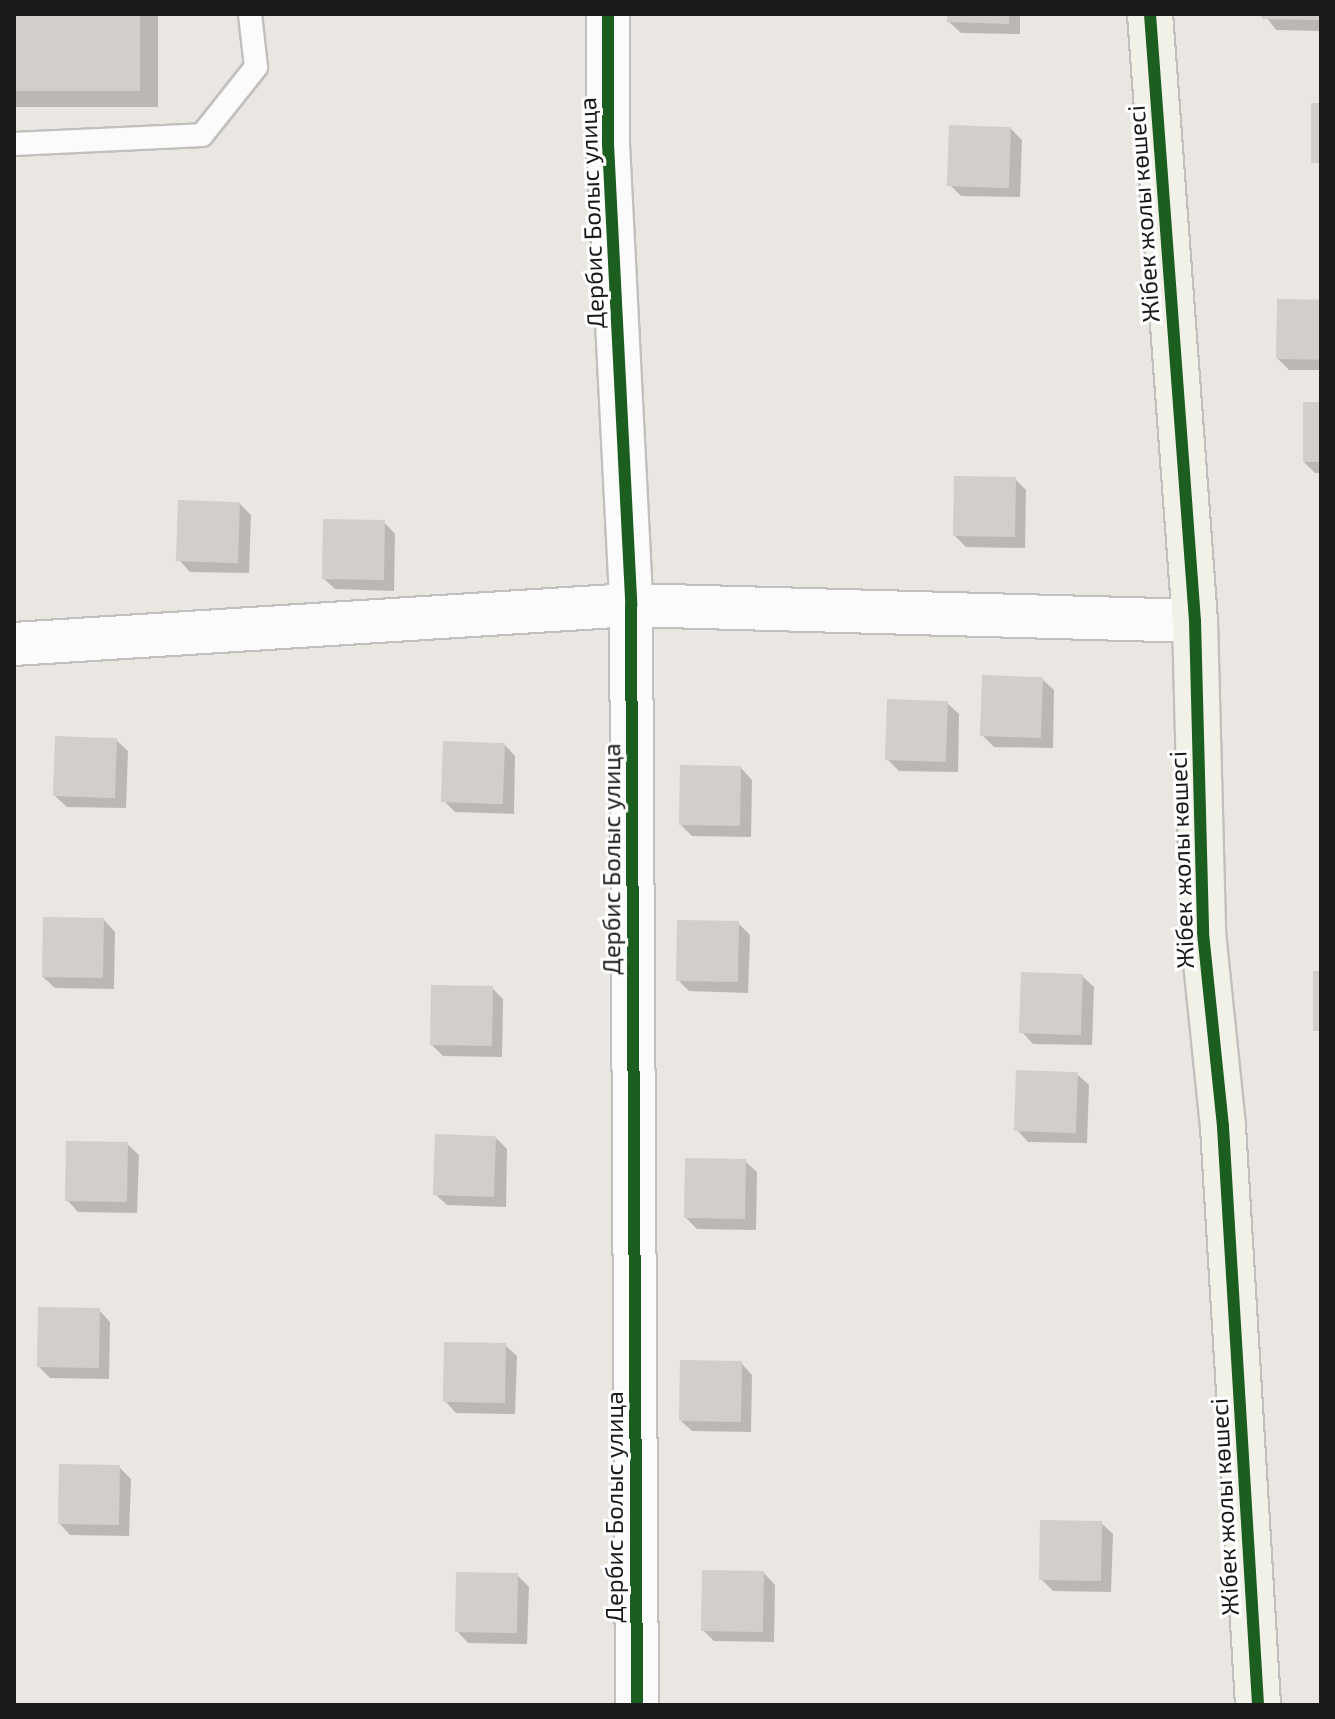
<!DOCTYPE html>
<html>
<head>
<meta charset="utf-8">
<style>
  body { margin:0 }
  #map { position:relative; width:1335px; height:1719px; overflow:hidden; background:#eae6e2; font-family:"Exo 2",sans-serif }
  div>[style] { position:absolute }
  [style*='--x'] { left:calc(var(--x)*1px); top:calc(var(--y)*1px); width:calc(var(--w)*1px); rotate:calc(var(--a)*1deg) }
  .shadow>* { inset:0; background:#0003; transform-origin:0 0 }
  .building>* { inset:0; background:#d2cecb; transform-origin:0 0 }
  .roads { filter:drop-shadow(2px 0 #c2c0be) drop-shadow(-2px 0 #c2c0be) drop-shadow(0 2px #c2c0be) drop-shadow(0 -2px #c2c0be) }
  .lane>* { height:22px; margin:-11px; padding:0 11px; transform-origin:11px; border-radius:11px; background:#fcfbfb }
  .street>* { height:42px; margin:-21px; padding:0 21px; transform-origin:21px; border-radius:21px; background:#fcfbfb }
  .secondary>* { height:44px; margin:-22px; padding:0 22px; transform-origin:22px; border-radius:22px; background:#f2f1e7 }
  .cycleway>* { height:12px; margin:-6px; padding:0 6px; transform-origin:6px; border-radius:6px; background:#1b5e20 }
  span { translate:-50% -50%; white-space:nowrap; text-align:center; line-height:1.15; -webkit-text-stroke:6px #fff; paint-order:stroke }
  .street-label { font-size:24px; color:#1a1a1a }
  .frame { position:absolute; inset:0; border:16px solid #1a1a1a; pointer-events:none }
</style>
</head>
<body>
<div id="map">
  <div class="shadow">
    <div style="left:14px;top:14px;width:144px;height:93px"></div>
    <div style="clip-path:polygon(949px 14px,1020px 14px,1020px 34px,961px 33px,949px 22px)"></div>
    <div style="clip-path:polygon(1264px 14px,1321px 14px,1321px 31px,1276px 30px)"></div>
    <div style="clip-path:polygon(1010px 128px,1022px 140px,1020px 197px,961px 196px,950px 185px)"></div>
    <div style="clip-path:polygon(1321px 302px,1321px 370px,1289px 370px,1277px 358px)"></div>
    <div style="clip-path:polygon(1321px 404px,1321px 473px,1315px 473px,1304px 462px)"></div>
    <div style="clip-path:polygon(1015px 479px,1026px 490px,1025px 548px,966px 547px,954px 535px)"></div>
    <div style="clip-path:polygon(239px 503px,251px 515px,249px 573px,190px 572px,179px 560px)"></div>
    <div style="clip-path:polygon(384px 522px,395px 534px,394px 591px,335px 589px,323px 578px)"></div>
    <div style="clip-path:polygon(1042px 679px,1054px 690px,1053px 748px,994px 747px,982px 735px)"></div>
    <div style="clip-path:polygon(947px 703px,959px 714px,958px 772px,899px 771px,887px 759px)"></div>
    <div style="clip-path:polygon(116px 740px,128px 751px,126px 808px,67px 807px,55px 796px)"></div>
    <div style="clip-path:polygon(504px 744px,515px 756px,514px 814px,455px 812px,444px 801px)"></div>
    <div style="clip-path:polygon(741px 768px,752px 780px,751px 837px,692px 836px,680px 824px)"></div>
    <div style="clip-path:polygon(104px 920px,115px 932px,114px 989px,55px 988px,43px 977px)"></div>
    <div style="clip-path:polygon(738px 923px,750px 935px,748px 993px,689px 991px,678px 980px)"></div>
    <div style="clip-path:polygon(1082px 976px,1094px 987px,1092px 1045px,1033px 1044px,1022px 1032px)"></div>
    <div style="clip-path:polygon(492px 988px,503px 999px,502px 1057px,443px 1056px,431px 1044px)"></div>
    <div style="clip-path:polygon(1077px 1074px,1089px 1085px,1087px 1143px,1028px 1142px,1017px 1130px)"></div>
    <div style="clip-path:polygon(496px 1138px,507px 1149px,506px 1207px,447px 1205px,435px 1194px)"></div>
    <div style="clip-path:polygon(127px 1144px,139px 1155px,137px 1213px,78px 1212px,67px 1200px)"></div>
    <div style="clip-path:polygon(745px 1161px,757px 1172px,756px 1230px,697px 1229px,685px 1217px)"></div>
    <div style="clip-path:polygon(99px 1310px,110px 1322px,109px 1379px,50px 1378px,39px 1367px)"></div>
    <div style="clip-path:polygon(505px 1345px,517px 1356px,515px 1414px,456px 1413px,445px 1401px)"></div>
    <div style="clip-path:polygon(741px 1363px,752px 1375px,751px 1432px,692px 1431px,680px 1420px)"></div>
    <div style="clip-path:polygon(119px 1467px,131px 1479px,129px 1536px,70px 1535px,59px 1523px)"></div>
    <div style="clip-path:polygon(1101px 1523px,1113px 1534px,1111px 1592px,1053px 1591px,1041px 1579px)"></div>
    <div style="clip-path:polygon(764px 1573px,775px 1585px,774px 1642px,714px 1641px,703px 1630px)"></div>
    <div style="clip-path:polygon(517px 1575px,529px 1587px,527px 1644px,468px 1643px,457px 1631px)"></div>
  </div>
  <div class="building">
    <div style="left:14px;top:14px;width:126px;height:77px"></div>
    <div style="clip-path:polygon(947px 14px,1009px 14px,1009px 24px,947px 22px)"></div>
    <div style="clip-path:polygon(1262px 14px,1321px 14px,1321px 20px,1262px 19px)"></div>
    <div style="left:1311px;top:103px;width:10px;height:60px"></div>
    <div style="left:949px;top:125px;width:62px;height:61px;rotate:2deg"></div>
    <div style="left:1277px;top:299px;width:44px;height:60px;rotate:1deg"></div>
    <div style="left:1303px;top:402px;width:18px;height:60px"></div>
    <div style="left:954px;top:476px;width:62px;height:60px;rotate:1deg"></div>
    <div style="left:178px;top:500px;width:62px;height:61px;rotate:2deg"></div>
    <div style="left:323px;top:519px;width:62px;height:60px;rotate:1deg"></div>
    <div style="left:982px;top:675px;width:61px;height:61px;rotate:2deg"></div>
    <div style="left:887px;top:699px;width:61px;height:61px;rotate:2deg"></div>
    <div style="left:55px;top:736px;width:62px;height:60px;rotate:2deg"></div>
    <div style="left:443px;top:741px;width:62px;height:61px;rotate:2deg"></div>
    <div style="left:680px;top:765px;width:61px;height:60px;rotate:1deg"></div>
    <div style="left:43px;top:917px;width:61px;height:60px;rotate:1deg"></div>
    <div style="left:677px;top:920px;width:62px;height:61px;rotate:1deg"></div>
    <div style="left:1313px;top:971px;width:8px;height:60px"></div>
    <div style="left:1021px;top:972px;width:62px;height:61px;rotate:2deg"></div>
    <div style="left:431px;top:985px;width:62px;height:60px;rotate:1deg"></div>
    <div style="left:1016px;top:1070px;width:62px;height:61px;rotate:2deg"></div>
    <div style="left:435px;top:1134px;width:61px;height:61px;rotate:2deg"></div>
    <div style="left:66px;top:1141px;width:62px;height:60px;rotate:1deg"></div>
    <div style="left:685px;top:1158px;width:61px;height:60px;rotate:1deg"></div>
    <div style="left:38px;top:1307px;width:62px;height:60px;rotate:1deg"></div>
    <div style="left:444px;top:1342px;width:62px;height:60px;rotate:1deg"></div>
    <div style="left:680px;top:1360px;width:62px;height:61px;rotate:1deg"></div>
    <div style="left:59px;top:1464px;width:61px;height:60px;rotate:1deg"></div>
    <div style="left:1040px;top:1520px;width:62px;height:60px;rotate:1deg"></div>
    <div style="left:702px;top:1570px;width:62px;height:61px;rotate:1deg"></div>
    <div style="left:456px;top:1572px;width:62px;height:60px;rotate:1deg"></div>
  </div>
  <div class="roads">
    <div class="lane">
      <div style="--x:14;--y:144;--w:188;--a:-2.7"></div>
      <div style="--x:202;--y:135;--w:87;--a:-51.5"></div>
      <div style="--x:256;--y:67;--w:53;--a:-96.5"></div>
    </div>
    <div class="street">
      <div style="--x:608;--y:14;--w:130;--a:90"></div>
      <div style="--x:608;--y:144;--w:462;--a:87.1"></div>
      <div style="--x:631;--y:605;--w:1100;--a:89.69"></div>
      <div style="--x:14;--y:644;--w:618;--a:-3.62"></div>
      <div style="--x:631;--y:605;--w:564;--a:1.62"></div>
    </div>
    <div class="secondary">
      <div style="--x:1150;--y:14;--w:609;--a:85.76"></div>
      <div style="--x:1195;--y:621;--w:312;--a:88.5"></div>
      <div style="--x:1203;--y:933;--w:195;--a:84.1"></div>
      <div style="--x:1223;--y:1127;--w:579;--a:86.53"></div>
    </div>
  </div>
  <div class="cycleway">
    <div style="--x:608;--y:14;--w:130;--a:90"></div>
    <div style="--x:608;--y:144;--w:462;--a:87.1"></div>
    <div style="--x:631;--y:605;--w:1100;--a:89.69"></div>
    <div style="--x:1150;--y:14;--w:609;--a:85.76"></div>
    <div style="--x:1195;--y:621;--w:312;--a:88.5"></div>
    <div style="--x:1203;--y:933;--w:195;--a:84.1"></div>
    <div style="--x:1223;--y:1127;--w:579;--a:86.53"></div>
  </div>
  <div class="street-label">
    <span style="left:591px;top:213px;rotate:-92deg">Дербис Болыс улица</span>
    <span style="left:1143px;top:214px;rotate:-94deg">Жібек жолы көшесі</span>
    <span style="left:611px;top:859px;rotate:-90deg">Дербис Болыс улица</span>
    <span style="left:1181px;top:860px;rotate:-92deg">Жібек жолы көшесі</span>
    <span style="left:614px;top:1507px;rotate:-90deg">Дербис Болыс улица</span>
    <span style="left:1224px;top:1507px;rotate:-93deg">Жібек жолы көшесі</span>
  </div>
  <div class="frame"></div>
</div>
</body>
</html>
